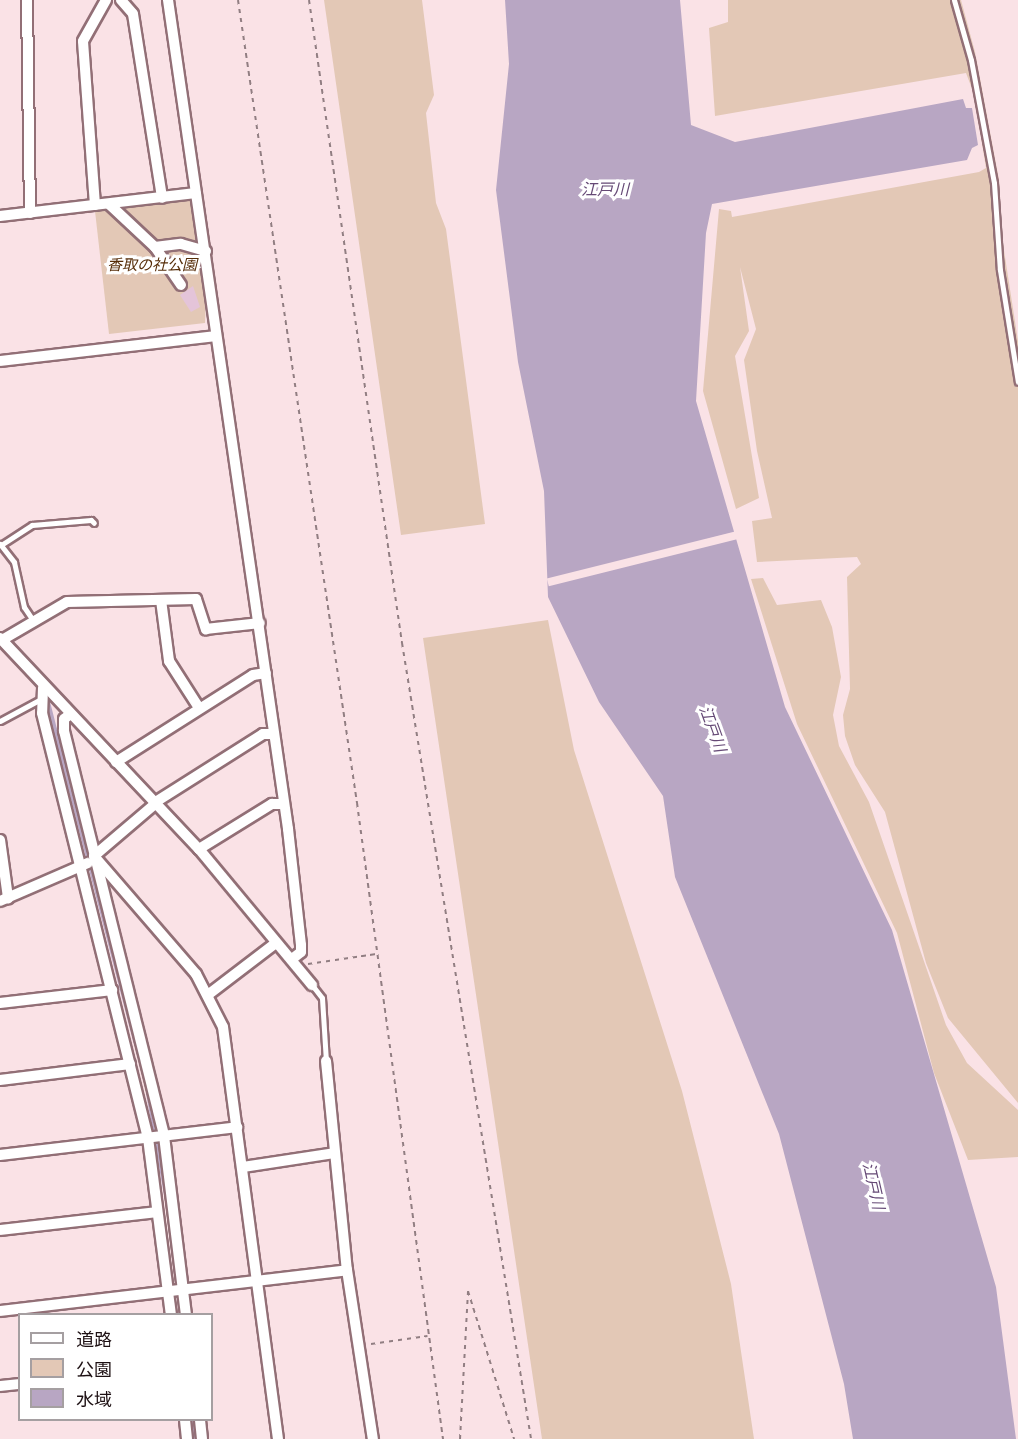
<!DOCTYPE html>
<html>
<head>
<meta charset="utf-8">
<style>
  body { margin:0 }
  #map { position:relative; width:1018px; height:1439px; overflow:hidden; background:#fae2e6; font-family:"Roboto Serif","Noto Sans JP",serif }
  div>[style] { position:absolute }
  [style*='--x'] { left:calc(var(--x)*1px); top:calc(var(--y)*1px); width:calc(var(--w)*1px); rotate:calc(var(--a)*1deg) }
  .green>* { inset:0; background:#e3c8b6 }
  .water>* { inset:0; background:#b8a6c3 }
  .pier>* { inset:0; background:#fae2e6; transform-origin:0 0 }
  .stream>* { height:4px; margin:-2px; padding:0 2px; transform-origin:2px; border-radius:2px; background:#b8a6c3 }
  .building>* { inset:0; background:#e4c4d9 }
  .path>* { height:2px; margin-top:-1px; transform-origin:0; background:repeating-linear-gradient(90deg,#917e82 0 4.5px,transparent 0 9px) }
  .roads { filter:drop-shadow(2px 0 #926f76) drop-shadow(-2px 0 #926f76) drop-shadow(0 2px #926f76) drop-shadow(0 -2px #926f76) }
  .lane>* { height:5px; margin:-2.5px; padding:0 2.5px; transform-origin:2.5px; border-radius:2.5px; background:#fff }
  .street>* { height:10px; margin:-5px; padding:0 5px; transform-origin:5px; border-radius:5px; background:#fff }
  span { translate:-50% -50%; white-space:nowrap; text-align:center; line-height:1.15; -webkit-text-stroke:6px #fff; paint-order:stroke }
  .park-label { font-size:15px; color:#562d08; font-style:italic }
  .water-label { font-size:16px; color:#664a76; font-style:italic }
  .legend { position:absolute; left:18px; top:1313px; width:195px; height:108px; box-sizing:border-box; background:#fff; border:2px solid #a59fa1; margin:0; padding:8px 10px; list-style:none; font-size:18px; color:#1d1013 }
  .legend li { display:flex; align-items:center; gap:12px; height:30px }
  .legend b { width:30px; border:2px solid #a59fa1 }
</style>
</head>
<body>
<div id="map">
  <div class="green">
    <div style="clip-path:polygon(324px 0,422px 0,434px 95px,426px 113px,436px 203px,446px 229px,485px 524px,401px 535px)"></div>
    <div style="clip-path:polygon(728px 0,961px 0,975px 52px,999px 180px,1001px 231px,1018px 341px,1018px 1103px,948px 1018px,926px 963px,885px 812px,855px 765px,845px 736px,843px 715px,850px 689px,847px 577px,861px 564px,857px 557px,757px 562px,752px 521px,772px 518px,757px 451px,744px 360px,756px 329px,740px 267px,749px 331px,735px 356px,759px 498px,736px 509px,703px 391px,719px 209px,731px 211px,732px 217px,979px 172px,986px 168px,974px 94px,966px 73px,715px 116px,709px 28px,728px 22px)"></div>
    <div style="clip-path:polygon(193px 200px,206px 298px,205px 323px,109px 334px,95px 211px)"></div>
    <div style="clip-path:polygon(763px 578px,777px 605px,821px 600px,832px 627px,841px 677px,833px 715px,839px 746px,869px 802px,946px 1025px,967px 1063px,1018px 1110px,1018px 1157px,968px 1160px,934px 1073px,897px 933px,797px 724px,751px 579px)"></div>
    <div style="clip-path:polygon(548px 620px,574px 750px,682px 1091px,731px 1284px,754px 1439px,542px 1439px,423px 638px)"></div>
  </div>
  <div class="water">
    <div style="clip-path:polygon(505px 0,680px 0,691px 125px,735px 142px,963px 99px,966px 108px,972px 108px,978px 145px,972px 148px,967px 160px,712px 204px,706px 233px,696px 401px,785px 707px,892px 930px,996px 1287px,1016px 1439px,853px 1439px,844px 1384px,779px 1134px,675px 877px,663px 796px,599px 702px,548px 597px,544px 491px,518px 362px,496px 190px,509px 64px)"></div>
  </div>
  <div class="pier">
    <div style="left:737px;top:531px;width:8px;height:196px;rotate:76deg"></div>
  </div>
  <div class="stream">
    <div style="--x:48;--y:702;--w:351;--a:75.6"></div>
    <div style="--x:148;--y:1093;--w:110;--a:80"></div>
    <div style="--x:193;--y:1420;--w:19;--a:84"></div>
  </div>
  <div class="building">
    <div style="clip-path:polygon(193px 286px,200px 307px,191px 312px,180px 295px)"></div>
  </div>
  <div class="path">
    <div style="--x:238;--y:0;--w:812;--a:81.57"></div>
    <div style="--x:357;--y:803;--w:642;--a:82.3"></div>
    <div style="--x:309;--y:0;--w:650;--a:81.77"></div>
    <div style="--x:402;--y:643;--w:806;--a:80.79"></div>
    <div style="--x:308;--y:964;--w:69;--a:-8.4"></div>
    <div style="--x:371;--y:1344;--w:57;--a:-8.1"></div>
    <div style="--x:460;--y:1439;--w:148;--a:-86.9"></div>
    <div style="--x:468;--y:1291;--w:155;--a:72.7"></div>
  </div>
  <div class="roads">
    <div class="lane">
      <div style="--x:954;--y:0;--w:62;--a:74.2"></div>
      <div style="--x:971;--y:60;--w:125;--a:79.4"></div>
      <div style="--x:994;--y:183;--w:87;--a:86.1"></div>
      <div style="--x:1000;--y:270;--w:113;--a:80.9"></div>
      <div style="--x:0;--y:544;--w:23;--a:52"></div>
      <div style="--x:14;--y:562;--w:46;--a:77.5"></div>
      <div style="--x:24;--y:607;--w:18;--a:56"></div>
      <div style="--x:1;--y:545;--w:37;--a:-33"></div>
      <div style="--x:32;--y:525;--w:59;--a:-4.8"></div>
      <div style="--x:91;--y:520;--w:4;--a:45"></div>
      <div style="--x:0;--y:721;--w:47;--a:-28.2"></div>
      <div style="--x:312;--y:985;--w:16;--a:52"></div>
      <div style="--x:322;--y:998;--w:63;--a:86.4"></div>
    </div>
    <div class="street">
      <div style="--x:27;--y:0;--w:213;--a:89.2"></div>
      <div style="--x:121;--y:0;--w:18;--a:49"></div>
      <div style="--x:133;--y:14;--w:186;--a:81"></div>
      <div style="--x:168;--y:0;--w:838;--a:81.76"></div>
      <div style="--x:288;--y:829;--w:117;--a:83.6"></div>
      <div style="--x:301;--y:945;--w:7;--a:90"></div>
      <div style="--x:301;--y:952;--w:11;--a:142"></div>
      <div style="--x:109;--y:204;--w:63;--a:43.1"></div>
      <div style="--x:155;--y:247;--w:46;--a:55.6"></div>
      <div style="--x:95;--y:205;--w:164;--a:-94.2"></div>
      <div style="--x:83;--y:41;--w:47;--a:-60.7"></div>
      <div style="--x:0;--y:216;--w:197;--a:-6.7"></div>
      <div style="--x:155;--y:247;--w:26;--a:-7"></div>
      <div style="--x:181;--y:244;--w:26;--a:16"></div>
      <div style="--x:0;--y:361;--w:217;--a:-6.6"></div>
      <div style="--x:161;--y:600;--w:62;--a:82.5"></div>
      <div style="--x:169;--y:661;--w:56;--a:57.4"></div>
      <div style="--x:0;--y:638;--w:290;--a:46.7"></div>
      <div style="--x:199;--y:849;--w:177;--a:50.3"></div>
      <div style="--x:2;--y:640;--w:75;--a:-30.3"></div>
      <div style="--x:67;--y:602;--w:129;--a:-1.3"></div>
      <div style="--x:196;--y:599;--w:32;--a:72"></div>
      <div style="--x:206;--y:629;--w:54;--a:-6.3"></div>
      <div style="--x:43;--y:688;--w:25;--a:92"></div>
      <div style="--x:42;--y:713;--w:438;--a:76"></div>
      <div style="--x:148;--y:1138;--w:177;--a:82.6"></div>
      <div style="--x:69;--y:715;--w:6;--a:141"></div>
      <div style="--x:64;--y:719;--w:12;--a:90"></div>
      <div style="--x:64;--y:731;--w:417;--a:76.1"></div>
      <div style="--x:164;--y:1136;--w:179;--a:83"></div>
      <div style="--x:116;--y:762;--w:162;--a:-32.4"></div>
      <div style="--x:253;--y:675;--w:13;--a:-9"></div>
      <div style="--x:154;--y:803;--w:129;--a:-32.3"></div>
      <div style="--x:263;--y:734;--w:9;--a:0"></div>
      <div style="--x:155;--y:804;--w:80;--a:139.6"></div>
      <div style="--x:94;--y:856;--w:156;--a:49.2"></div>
      <div style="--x:196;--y:974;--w:59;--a:63"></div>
      <div style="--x:223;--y:1027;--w:416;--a:82.4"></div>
      <div style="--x:0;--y:840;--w:59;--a:82.1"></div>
      <div style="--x:199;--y:849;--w:86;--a:-31.7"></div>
      <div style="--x:272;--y:804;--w:11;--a:0"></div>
      <div style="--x:0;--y:901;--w:96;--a:-23.4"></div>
      <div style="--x:209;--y:994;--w:84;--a:-37.3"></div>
      <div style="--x:0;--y:1003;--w:113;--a:-6.6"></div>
      <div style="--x:326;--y:1061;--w:210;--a:84.3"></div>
      <div style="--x:347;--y:1270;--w:171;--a:81.3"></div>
      <div style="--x:0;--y:1080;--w:131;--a:-7"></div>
      <div style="--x:0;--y:1155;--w:239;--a:-6.7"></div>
      <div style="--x:243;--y:1167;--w:92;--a:-8.7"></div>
      <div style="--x:0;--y:1230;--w:158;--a:-6.5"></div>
      <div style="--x:0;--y:1311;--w:349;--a:-6.7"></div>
      <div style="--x:0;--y:1386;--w:20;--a:-6"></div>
      <div style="--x:185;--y:1420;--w:19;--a:84"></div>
      <div style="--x:200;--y:1420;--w:19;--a:84"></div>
    </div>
  </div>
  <div class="park-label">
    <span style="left:152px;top:266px">香取の社公園</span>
  </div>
  <div class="water-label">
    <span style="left:605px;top:190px">江戸川</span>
    <span style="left:712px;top:729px;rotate:70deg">江戸川</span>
    <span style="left:873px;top:1186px;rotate:77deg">江戸川</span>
  </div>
  <ul class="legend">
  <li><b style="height:8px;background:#fff"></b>道路</li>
  <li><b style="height:16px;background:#e3c8b6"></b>公園</li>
  <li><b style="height:16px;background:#b8a6c3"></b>水域</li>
  </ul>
</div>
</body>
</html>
